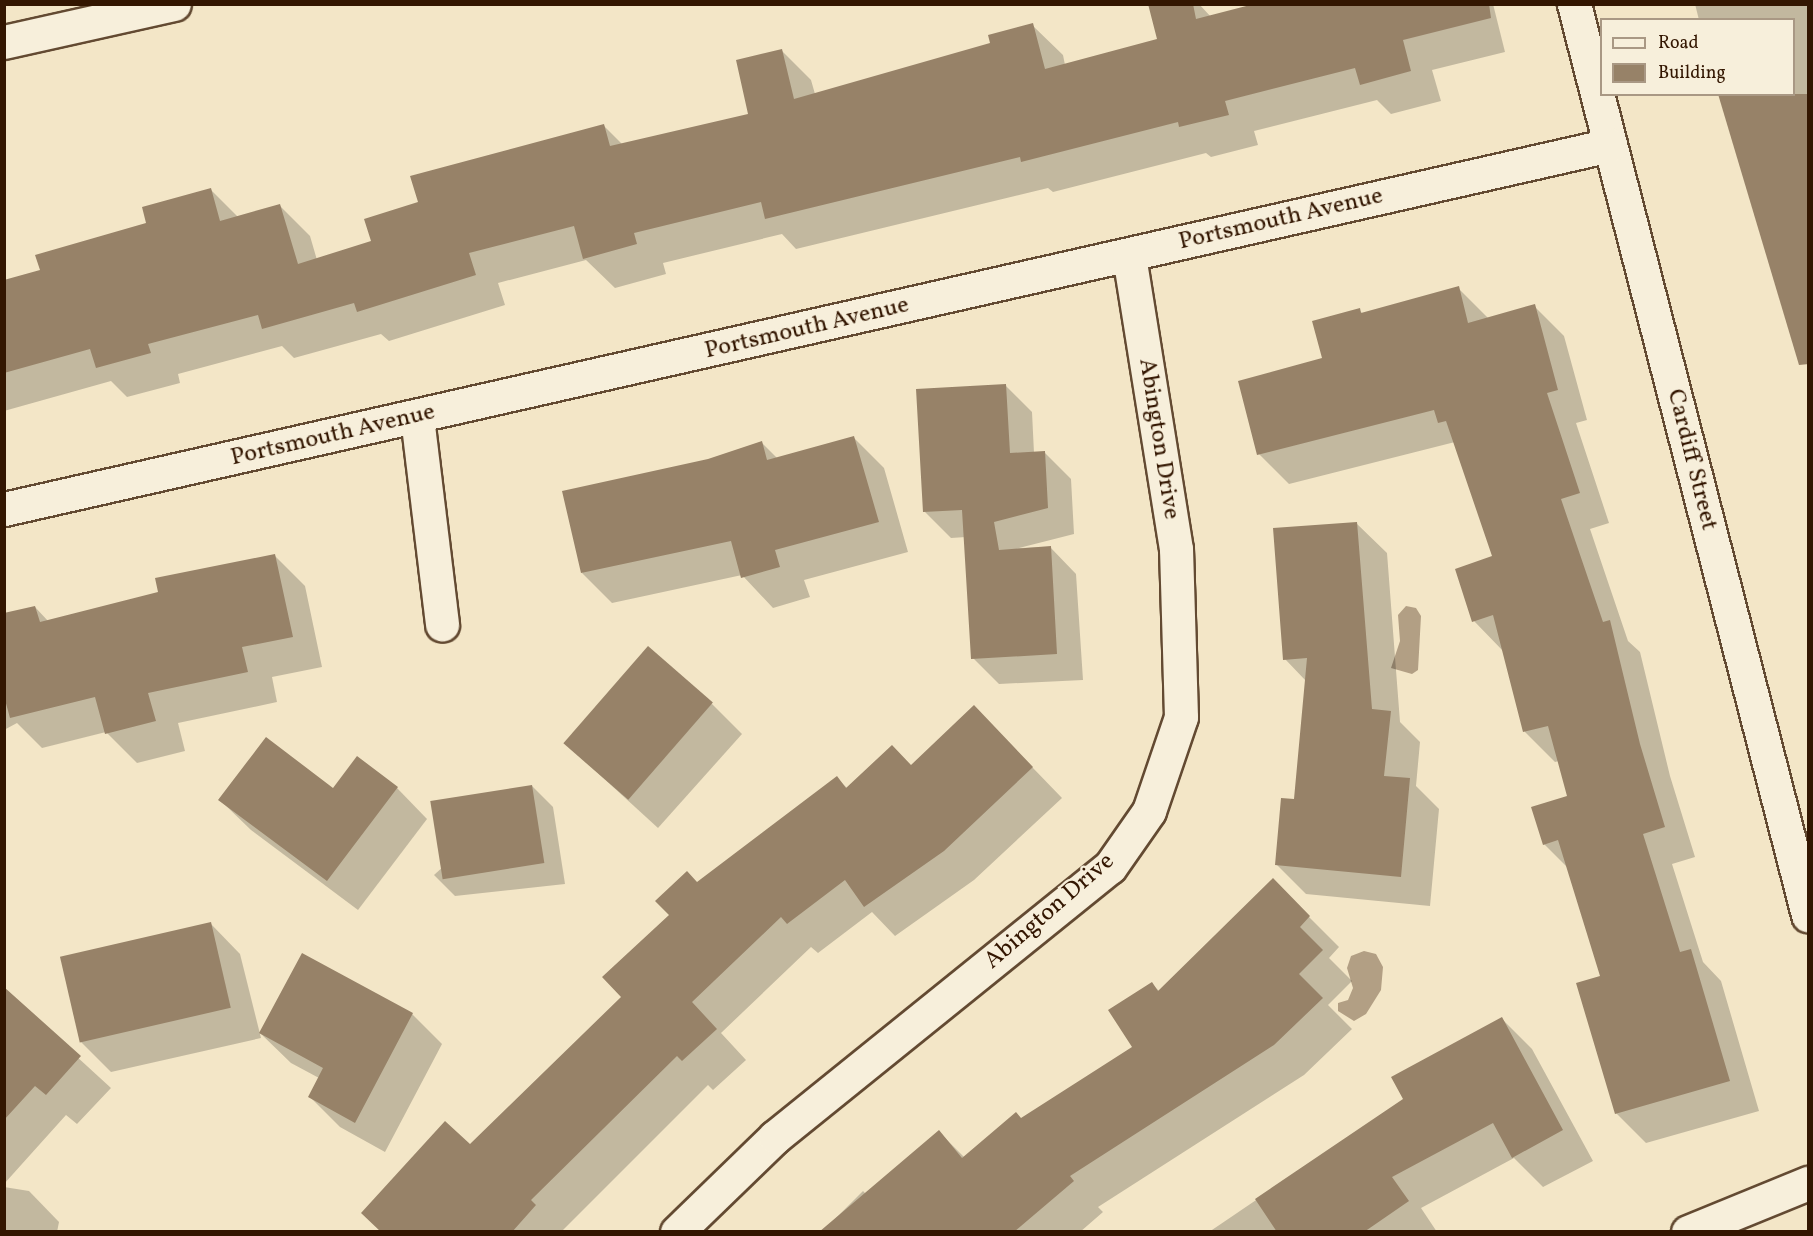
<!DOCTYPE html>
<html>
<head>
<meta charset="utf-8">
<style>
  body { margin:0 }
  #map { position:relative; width:1813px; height:1236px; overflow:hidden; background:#f3e6c7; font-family:Vollkorn,serif }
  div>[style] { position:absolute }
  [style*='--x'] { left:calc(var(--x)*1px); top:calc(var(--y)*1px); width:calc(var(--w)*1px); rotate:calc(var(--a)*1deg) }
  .water>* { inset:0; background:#b29f84 }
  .shadow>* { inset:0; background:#0003 }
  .building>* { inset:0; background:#978268; transform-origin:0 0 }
  .roads { filter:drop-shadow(2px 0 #634a32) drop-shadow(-2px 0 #634a32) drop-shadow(0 2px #634a32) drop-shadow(0 -2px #634a32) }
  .minor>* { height:33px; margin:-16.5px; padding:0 16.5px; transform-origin:16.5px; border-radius:16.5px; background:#f7efdb }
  span { translate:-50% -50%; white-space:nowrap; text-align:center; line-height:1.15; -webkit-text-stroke:4.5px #f7efdb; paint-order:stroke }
  .street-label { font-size:24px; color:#331601 }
  .frame { position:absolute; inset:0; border:6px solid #331601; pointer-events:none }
  .legend { position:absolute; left:1600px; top:18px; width:195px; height:78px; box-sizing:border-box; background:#f7efdb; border:2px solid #a99884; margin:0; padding:8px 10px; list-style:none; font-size:18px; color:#331601 }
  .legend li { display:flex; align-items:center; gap:12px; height:30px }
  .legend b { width:30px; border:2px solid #a99884 }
</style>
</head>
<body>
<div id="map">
  <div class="water">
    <div style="clip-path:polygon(1406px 606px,1416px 608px,1421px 616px,1418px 670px,1412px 674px,1391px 668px,1400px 641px,1398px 615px)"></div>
    <div style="clip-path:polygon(1364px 951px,1376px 954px,1383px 967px,1381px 990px,1366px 1014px,1354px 1021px,1338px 1011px,1338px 1003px,1348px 1000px,1353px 988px,1347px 968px,1351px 956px)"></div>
  </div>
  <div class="shadow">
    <div style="clip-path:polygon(1156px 4px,1199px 4px,1211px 17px,1260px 4px,1493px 4px,1505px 52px,1432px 70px,1441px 101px,1391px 114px,1377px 100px,1254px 131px,1258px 145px,1211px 157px,1206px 153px,1053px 192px,1048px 188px,796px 249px,782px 234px,663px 263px,666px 274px,615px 288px,586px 260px,498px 283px,505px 305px,389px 341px,381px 334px,294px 358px,282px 346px,178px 374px,180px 383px,127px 397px,111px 381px,4px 411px,4px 281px,41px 271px,148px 224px,210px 189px,238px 217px,280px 206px,310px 236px,317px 260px,373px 242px,420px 203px,604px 126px,623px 145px,750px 115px,781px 50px,811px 80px,815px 94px,992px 44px,1032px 25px,1063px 55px,1065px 65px,1159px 40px)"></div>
    <div style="clip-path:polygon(1695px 4px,1808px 4px,1808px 355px,1793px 339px,1720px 94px,1794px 94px,1794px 20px,1699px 20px)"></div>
    <div style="clip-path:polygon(1458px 288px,1489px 319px,1534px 306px,1564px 336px,1587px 420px,1576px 423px,1609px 523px,1590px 529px,1628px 641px,1640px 652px,1670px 776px,1695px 857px,1672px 864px,1703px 962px,1721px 981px,1759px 1111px,1646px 1143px,1616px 1113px,1602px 977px,1568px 868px,1544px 844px,1569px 797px,1559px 761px,1555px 762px,1525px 732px,1504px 652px,1474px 621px,1456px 570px,1494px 557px,1455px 442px,1289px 484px,1259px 454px,1359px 310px,1363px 314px)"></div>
    <div style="clip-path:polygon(1005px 385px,1032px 412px,1034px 453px,1044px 452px,1071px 479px,1074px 534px,1019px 548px,1050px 547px,1076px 574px,1083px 680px,999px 684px,973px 658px,966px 537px,951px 538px,925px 512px)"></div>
    <div style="clip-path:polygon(854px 438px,884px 468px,908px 552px,804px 580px,810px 597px,773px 608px,742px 575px,612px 603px,582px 573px,708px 461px,761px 442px,778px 459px)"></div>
    <div style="clip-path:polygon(1356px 523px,1387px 553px,1400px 722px,1420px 742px,1416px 786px,1439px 809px,1430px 906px,1306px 894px,1276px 864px,1295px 801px,1306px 681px,1285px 659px)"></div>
    <div style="clip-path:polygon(275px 556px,305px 586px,322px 667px,272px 677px,277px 702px,178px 723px,185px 751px,137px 763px,106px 732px,42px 748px,17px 723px,4px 730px,4px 615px,35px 607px,48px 621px,160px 593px)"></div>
    <div style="clip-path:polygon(712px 704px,742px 734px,658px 828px,565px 743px)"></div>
    <div style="clip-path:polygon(1004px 738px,1062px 798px,974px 880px,895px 936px,872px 912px,818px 953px,811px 947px,721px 1033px,746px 1060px,713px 1090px,708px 1085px,561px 1232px,381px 1232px,623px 997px,671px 915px,697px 884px,837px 778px,847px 788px)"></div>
    <div style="clip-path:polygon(532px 786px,553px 807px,565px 884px,455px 896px,434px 875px)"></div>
    <div style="clip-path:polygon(397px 788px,427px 819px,358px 910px,251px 830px,220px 800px)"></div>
    <div style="clip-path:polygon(1273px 881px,1339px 947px,1329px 958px,1352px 981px,1328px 1005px,1352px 1029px,1304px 1075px,1098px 1207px,1103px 1212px,1080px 1232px,822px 1232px,863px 1191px,866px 1194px,939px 1132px,965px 1158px,1134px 1047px,1152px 984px,1160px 992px)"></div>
    <div style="clip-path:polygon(210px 923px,240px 954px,261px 1038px,111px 1072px,81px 1042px)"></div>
    <div style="clip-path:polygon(4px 990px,111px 1088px,77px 1124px,66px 1115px,4px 1184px)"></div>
    <div style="clip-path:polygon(412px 1014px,442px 1044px,385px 1152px,340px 1127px,310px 1097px,319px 1078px,291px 1063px,260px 1033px)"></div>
    <div style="clip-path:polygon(1502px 1019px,1532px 1049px,1593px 1161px,1543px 1187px,1514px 1158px,1421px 1208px,1437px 1232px,1209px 1232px,1405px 1099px)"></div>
    <div style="clip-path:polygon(4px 1187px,29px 1191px,59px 1222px,57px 1232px,4px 1232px)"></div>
  </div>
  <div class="building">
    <div style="clip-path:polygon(1148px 4px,1193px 4px,1196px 19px,1254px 4px,1489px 4px,1491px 18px,1403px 40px,1411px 71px,1360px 85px,1355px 68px,1225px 101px,1229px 115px,1179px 127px,1178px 122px,1021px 162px,1020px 157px,765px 219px,761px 202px,634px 233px,637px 244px,583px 259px,574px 226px,469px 253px,476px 275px,357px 312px,354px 303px,262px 329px,258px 315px,148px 344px,151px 353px,96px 368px,90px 349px,4px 373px,4px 280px,40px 270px,35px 255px,146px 223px,142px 207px,211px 188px,220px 221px,280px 204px,298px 264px,371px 241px,364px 219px,418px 202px,410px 176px,604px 124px,610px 146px,748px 114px,736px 60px,782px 49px,794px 99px,990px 43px,988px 35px,1033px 23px,1045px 69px,1157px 39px)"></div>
    <div style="clip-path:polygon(1718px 94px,1809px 94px,1809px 364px,1799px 365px)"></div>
    <div style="clip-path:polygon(1459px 286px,1468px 323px,1535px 304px,1558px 390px,1547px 393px,1580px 493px,1561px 499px,1603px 622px,1610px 620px,1640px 744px,1665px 827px,1643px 834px,1680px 952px,1691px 949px,1730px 1081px,1615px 1114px,1576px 983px,1600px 976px,1558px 840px,1543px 845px,1531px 807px,1567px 796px,1548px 726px,1523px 732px,1493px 615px,1472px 622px,1455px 569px,1492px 556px,1446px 421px,1438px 423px,1434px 410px,1257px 455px,1238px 381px,1322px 358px,1312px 321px,1360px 308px,1361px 313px)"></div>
    <div style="clip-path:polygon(1006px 384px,1010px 453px,1045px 451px,1048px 508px,994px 522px,999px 550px,1051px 546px,1057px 654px,971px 659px,962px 510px,923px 512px,916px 389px)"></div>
    <div style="clip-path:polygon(854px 436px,879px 522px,775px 550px,780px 567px,741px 578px,731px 541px,581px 573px,562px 491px,708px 459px,762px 441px,767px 460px)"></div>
    <div style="clip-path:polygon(1357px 522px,1372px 709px,1391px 711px,1384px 776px,1410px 778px,1401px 877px,1275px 865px,1281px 798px,1294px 799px,1307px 658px,1283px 660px,1273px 528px)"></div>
    <div style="clip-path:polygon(275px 554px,293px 637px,242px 647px,248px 672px,148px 693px,156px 721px,105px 734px,95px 697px,10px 718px,4px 696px,4px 613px,35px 606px,40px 622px,158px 592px,155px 578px)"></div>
    <div style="left:648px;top:646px;width:86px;height:129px;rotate:41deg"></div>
    <div style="clip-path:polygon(974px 705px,1033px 767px,944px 851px,864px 907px,845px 880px,787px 924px,781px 917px,692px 1002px,717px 1029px,682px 1061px,677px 1056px,531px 1200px,536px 1205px,512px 1232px,381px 1232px,361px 1213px,445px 1121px,470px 1144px,621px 997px,602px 977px,669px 915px,655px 901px,687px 871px,697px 882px,837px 776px,846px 788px,892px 745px,911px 765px)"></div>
    <div style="clip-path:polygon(266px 737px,333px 788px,357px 756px,398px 787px,327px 881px,218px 800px)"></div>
    <div style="left:532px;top:785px;width:79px;height:103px;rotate:81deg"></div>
    <div style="clip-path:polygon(1273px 878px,1310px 916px,1300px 927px,1323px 950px,1299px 974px,1323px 998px,1274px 1045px,1070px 1176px,1074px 1181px,1014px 1232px,819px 1232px,939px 1130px,962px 1158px,1016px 1112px,1021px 1118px,1132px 1047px,1108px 1010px,1152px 982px,1158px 991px)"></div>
    <div style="left:211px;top:922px;width:88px;height:155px;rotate:77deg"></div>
    <div style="clip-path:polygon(302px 953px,413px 1013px,355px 1123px,308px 1097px,323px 1068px,259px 1033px)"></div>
    <div style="clip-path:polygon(4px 987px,81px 1056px,46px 1095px,35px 1086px,4px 1120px)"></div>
    <div style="clip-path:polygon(1502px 1017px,1563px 1130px,1512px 1158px,1493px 1123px,1392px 1177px,1409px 1201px,1364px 1232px,1277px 1232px,1255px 1199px,1403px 1099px,1391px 1077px)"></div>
  </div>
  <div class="roads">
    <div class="minor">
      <div style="--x:1574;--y:4;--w:941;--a:75.59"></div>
      <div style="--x:4;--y:42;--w:174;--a:-12.6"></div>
      <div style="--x:417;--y:417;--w:209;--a:83.1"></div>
      <div style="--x:4;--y:509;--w:1647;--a:-12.77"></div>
      <div style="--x:677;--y:1232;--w:136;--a:-44.1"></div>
      <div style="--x:775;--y:1137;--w:430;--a:-38.9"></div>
      <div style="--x:1110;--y:867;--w:68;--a:-55.1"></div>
      <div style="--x:1149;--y:811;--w:99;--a:-71.2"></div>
      <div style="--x:1181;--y:717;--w:168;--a:-91.7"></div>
      <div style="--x:1176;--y:549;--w:297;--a:-99.1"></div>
      <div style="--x:1688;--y:1232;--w:130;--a:-22.2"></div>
    </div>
  </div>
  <div class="street-label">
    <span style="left:1281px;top:220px;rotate:-13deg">Portsmouth Avenue</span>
    <span style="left:807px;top:329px;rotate:-13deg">Portsmouth Avenue</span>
    <span style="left:333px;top:436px;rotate:-13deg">Portsmouth Avenue</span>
    <span style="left:1158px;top:439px;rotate:81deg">Abington Drive</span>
    <span style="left:1691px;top:460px;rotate:76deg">Cardiff Street</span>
    <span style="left:1050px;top:912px;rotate:-41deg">Abington Drive</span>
  </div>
  <div class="frame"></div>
  <ul class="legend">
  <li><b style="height:8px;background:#f7efdb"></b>Road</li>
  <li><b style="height:16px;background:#978268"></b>Building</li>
  </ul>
</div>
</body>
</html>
